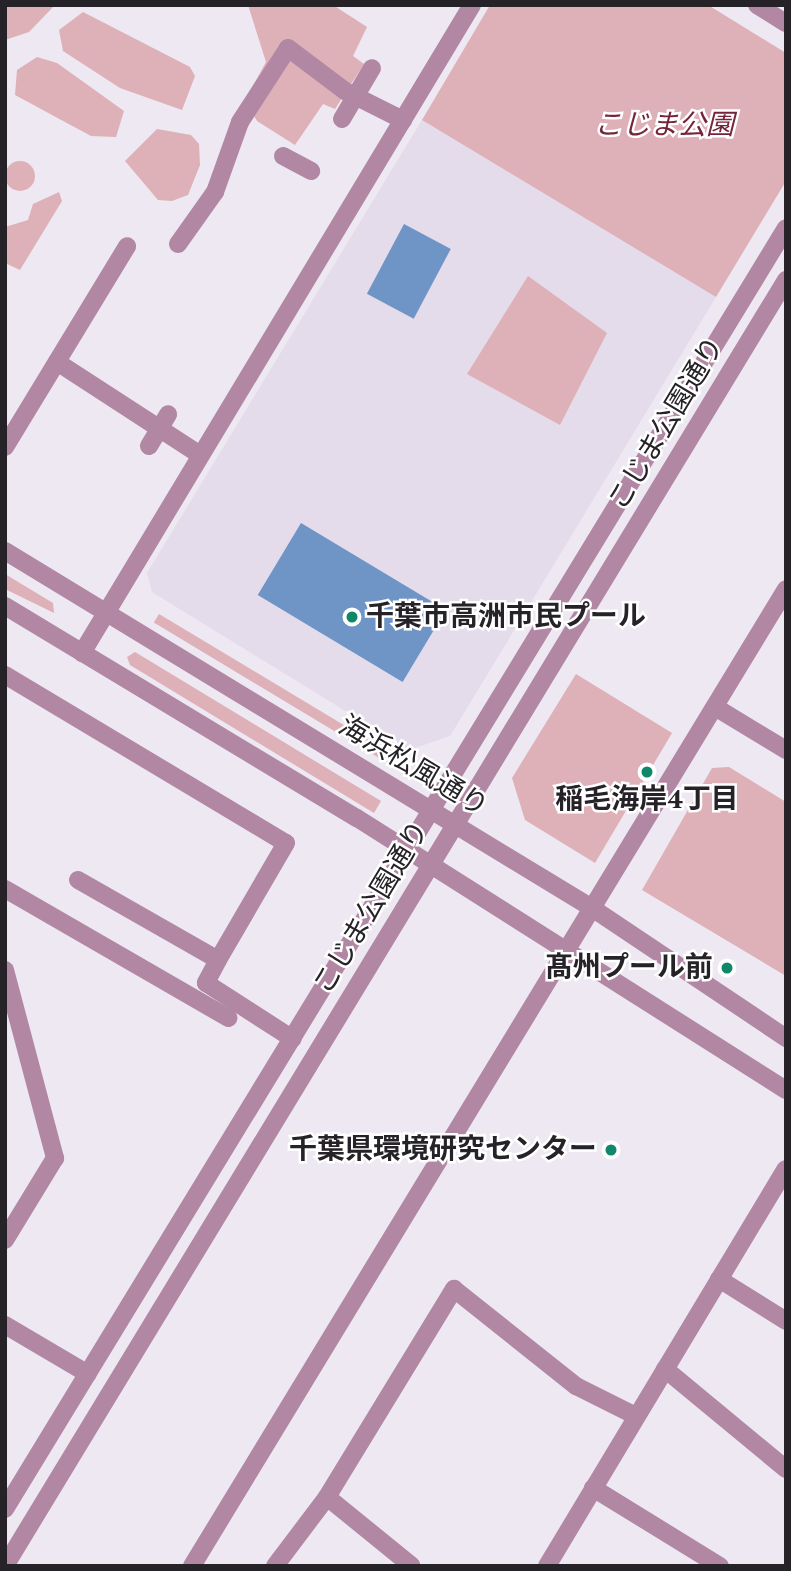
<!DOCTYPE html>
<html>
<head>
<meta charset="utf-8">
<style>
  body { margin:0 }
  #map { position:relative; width:791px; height:1571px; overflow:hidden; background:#ede8f1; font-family:Spectral,"Noto Sans JP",serif }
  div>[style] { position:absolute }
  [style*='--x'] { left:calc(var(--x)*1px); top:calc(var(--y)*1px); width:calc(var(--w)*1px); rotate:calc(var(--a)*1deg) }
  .built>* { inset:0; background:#e4dbeb }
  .green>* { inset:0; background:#deb0b8; transform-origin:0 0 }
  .round { border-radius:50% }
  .water>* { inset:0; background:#6e95c5; transform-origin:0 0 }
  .minor>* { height:18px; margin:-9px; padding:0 9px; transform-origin:9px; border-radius:9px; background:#b187a4 }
  .dots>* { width:19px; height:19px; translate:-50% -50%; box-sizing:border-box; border:4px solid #fff; border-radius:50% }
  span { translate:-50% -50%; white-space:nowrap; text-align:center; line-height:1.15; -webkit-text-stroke:5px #fff; paint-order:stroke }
  .park-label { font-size:28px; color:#74243b; font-style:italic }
  .street-label { font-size:28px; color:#252327 }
  .poi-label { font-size:28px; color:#252327; font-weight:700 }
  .left { translate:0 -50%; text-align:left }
  .right { translate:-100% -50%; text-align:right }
  .frame { position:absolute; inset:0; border:7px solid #252327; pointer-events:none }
</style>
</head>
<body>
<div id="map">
  <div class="built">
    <div style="clip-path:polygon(422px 120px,716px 297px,450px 736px,409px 750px,152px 592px,147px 573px)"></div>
  </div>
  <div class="green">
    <div style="clip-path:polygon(5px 5px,55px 5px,29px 32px,5px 40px)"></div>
    <div style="clip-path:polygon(248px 5px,333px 5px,367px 27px,353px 56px,364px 64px,335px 109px,323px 104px,295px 145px,257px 121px,245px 100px,266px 62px)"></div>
    <div style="clip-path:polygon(490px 5px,708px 5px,786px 53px,786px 181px,716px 297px,422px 120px)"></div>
    <div style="clip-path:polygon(83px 12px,190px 67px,195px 76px,182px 110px,120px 88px,63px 51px,59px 30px)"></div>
    <div style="clip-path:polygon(37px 57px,57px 63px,124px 111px,116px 137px,91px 136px,15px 95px,17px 70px)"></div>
    <div style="clip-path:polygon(157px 129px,191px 135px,199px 144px,200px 165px,188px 195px,172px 201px,158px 200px,125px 161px)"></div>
    <div class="round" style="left:5px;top:161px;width:30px;height:30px"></div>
    <div style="clip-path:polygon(59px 192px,62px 201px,20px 270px,5px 263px,5px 227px,28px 220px,33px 204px)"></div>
    <div style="clip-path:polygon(528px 276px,607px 333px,560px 425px,467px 374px)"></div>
    <div style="clip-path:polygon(5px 574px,53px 603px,54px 613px,5px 589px)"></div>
    <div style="left:159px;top:614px;width:277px;height:10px;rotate:31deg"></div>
    <div style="clip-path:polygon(135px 652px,381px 801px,374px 813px,130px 665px,127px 657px)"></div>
    <div style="clip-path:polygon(576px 674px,672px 733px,595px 863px,525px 820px,512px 778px)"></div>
    <div style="clip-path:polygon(729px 767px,786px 802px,786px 976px,642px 890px,712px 768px)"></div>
  </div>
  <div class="water">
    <div style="left:404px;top:224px;width:53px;height:79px;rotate:28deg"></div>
    <div style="left:301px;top:523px;width:169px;height:84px;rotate:31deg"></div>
  </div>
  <div class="minor">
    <div style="--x:757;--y:5;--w:34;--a:32"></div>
    <div style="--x:342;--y:119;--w:59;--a:-59.5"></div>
    <div style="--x:283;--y:156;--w:32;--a:28"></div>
    <div style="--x:178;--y:244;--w:64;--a:-54.6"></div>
    <div style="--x:215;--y:192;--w:74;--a:-70.3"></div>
    <div style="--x:240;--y:122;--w:88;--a:-57"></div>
    <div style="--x:288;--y:48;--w:71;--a:37"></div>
    <div style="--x:345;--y:91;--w:65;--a:26.6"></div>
    <div style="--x:57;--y:362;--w:171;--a:33"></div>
    <div style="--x:149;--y:446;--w:37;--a:-59"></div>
    <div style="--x:5;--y:447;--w:235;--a:-58.7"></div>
    <div style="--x:5;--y:551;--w:687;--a:31.31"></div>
    <div style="--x:592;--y:908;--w:234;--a:33.8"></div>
    <div style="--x:5;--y:606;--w:411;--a:31.1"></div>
    <div style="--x:357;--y:818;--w:508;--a:32.38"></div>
    <div style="--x:82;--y:653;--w:756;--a:-58.96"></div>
    <div style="--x:5;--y:675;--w:327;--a:30.9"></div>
    <div style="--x:286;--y:843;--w:135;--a:120.2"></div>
    <div style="--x:715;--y:707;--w:83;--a:31.2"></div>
    <div style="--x:78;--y:880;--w:161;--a:29.7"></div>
    <div style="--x:218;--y:960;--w:26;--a:118"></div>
    <div style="--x:206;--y:983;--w:103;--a:32.8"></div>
    <div style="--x:5;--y:889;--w:258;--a:30"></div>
    <div style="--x:5;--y:970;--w:195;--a:75.1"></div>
    <div style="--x:55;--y:1158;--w:96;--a:121.4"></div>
    <div style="--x:719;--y:1279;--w:79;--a:32.1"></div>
    <div style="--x:5;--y:1325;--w:96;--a:30.6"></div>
    <div style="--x:665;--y:1369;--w:157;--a:39.6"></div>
    <div style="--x:593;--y:1488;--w:149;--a:31.6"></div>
    <div style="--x:327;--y:1497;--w:109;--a:39.1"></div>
    <div style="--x:5;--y:1509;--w:1500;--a:-58.63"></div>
    <div style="--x:5;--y:1566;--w:1505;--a:-58.73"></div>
    <div style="--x:192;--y:1566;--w:1143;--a:-58.7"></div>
    <div style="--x:275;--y:1566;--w:86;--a:-53"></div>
    <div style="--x:327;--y:1497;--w:244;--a:-58.6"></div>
    <div style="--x:454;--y:1289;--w:156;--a:38.5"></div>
    <div style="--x:576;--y:1386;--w:67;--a:26.6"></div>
    <div style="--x:547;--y:1566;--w:463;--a:-59"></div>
  </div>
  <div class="dots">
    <div style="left:352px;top:617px;background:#0f8768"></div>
    <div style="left:647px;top:772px;background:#0f8768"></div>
    <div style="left:727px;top:968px;background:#0f8768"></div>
    <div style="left:611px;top:1150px;background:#0f8768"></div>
  </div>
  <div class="park-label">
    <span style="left:664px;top:126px">こじま公園</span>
  </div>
  <div class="street-label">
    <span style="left:667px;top:424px;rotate:-59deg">こじま公園通り</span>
    <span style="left:413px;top:767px;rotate:31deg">海浜松風通り</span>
    <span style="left:372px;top:908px;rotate:-59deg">こじま公園通り</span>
  </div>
  <div class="poi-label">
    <span class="left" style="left:366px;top:617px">千葉市高洲市民プール</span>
    <span style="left:647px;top:800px">稲毛海岸4丁目</span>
    <span class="right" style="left:713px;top:968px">髙州プール前</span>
    <span class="right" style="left:597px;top:1150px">千葉県環境研究センター</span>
  </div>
  <div class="frame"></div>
</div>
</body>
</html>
